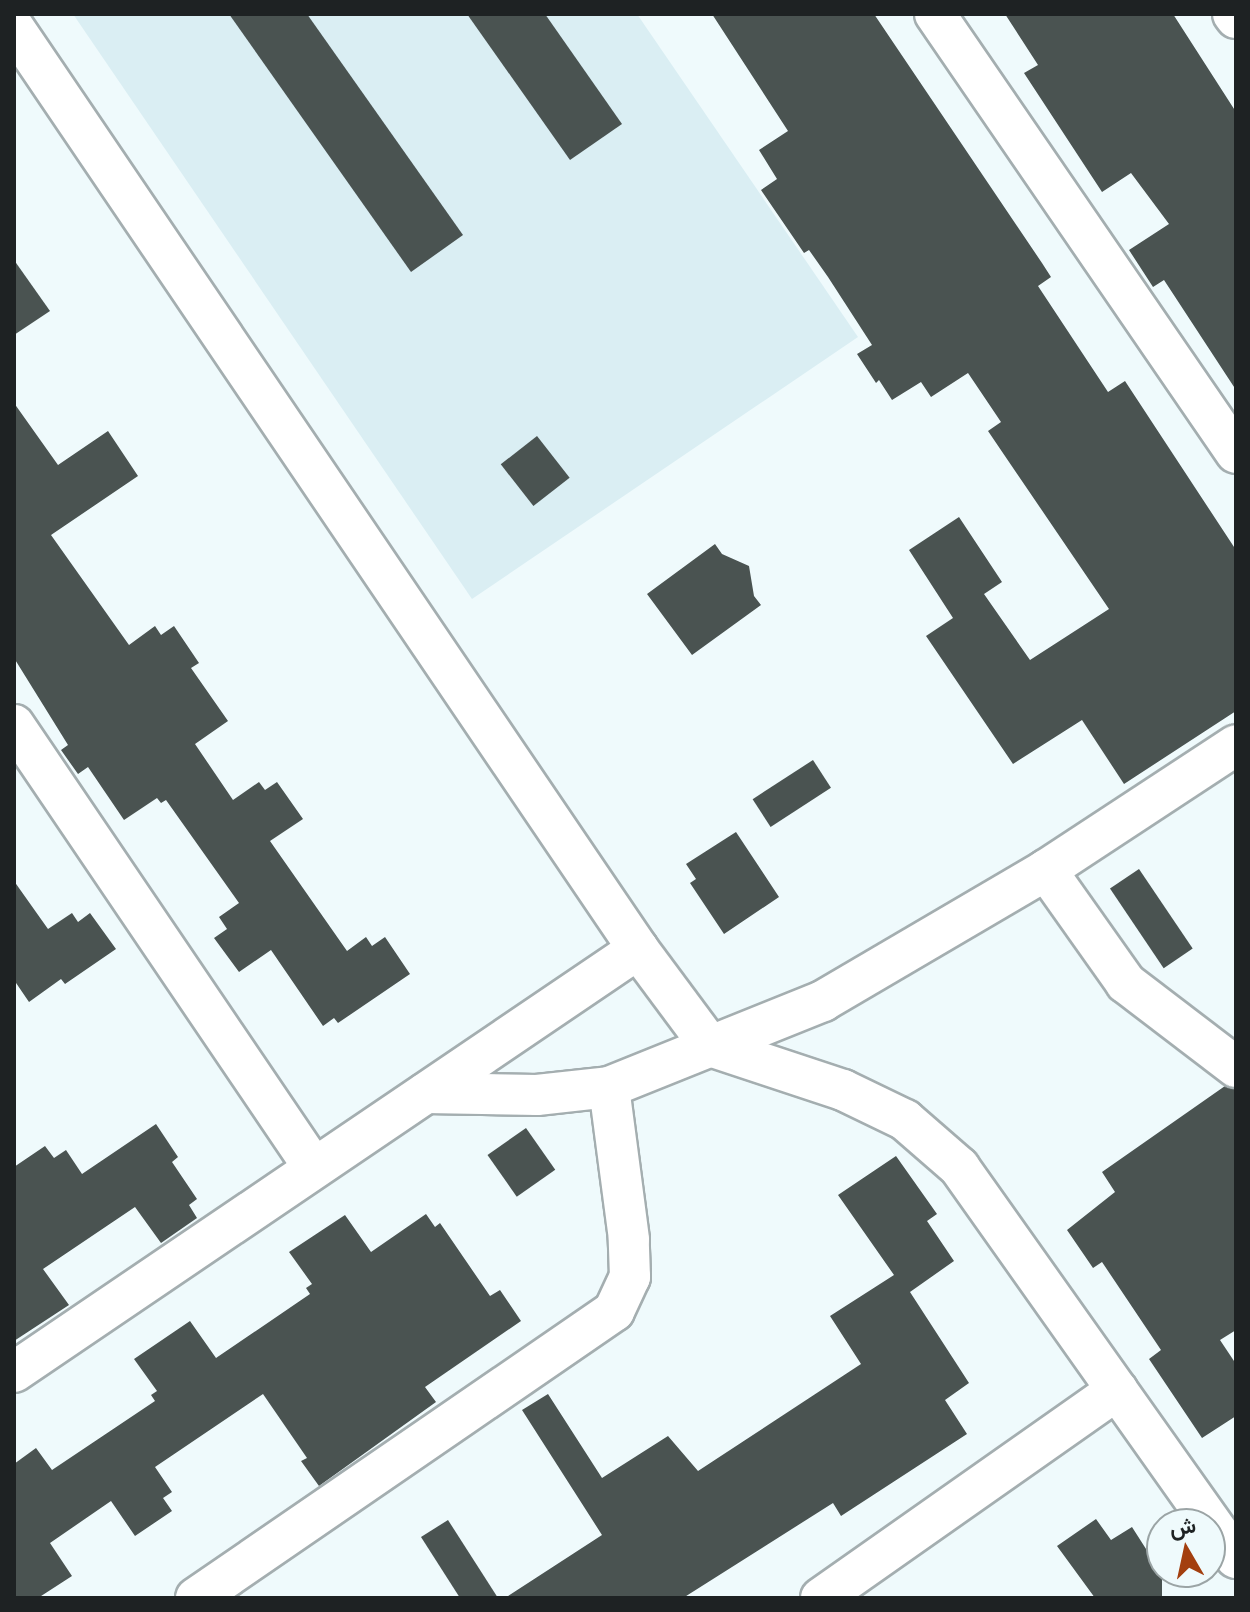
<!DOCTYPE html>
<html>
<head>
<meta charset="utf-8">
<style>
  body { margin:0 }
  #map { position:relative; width:1250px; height:1612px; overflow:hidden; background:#effafc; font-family:Merriweather,Vazirmatn,serif }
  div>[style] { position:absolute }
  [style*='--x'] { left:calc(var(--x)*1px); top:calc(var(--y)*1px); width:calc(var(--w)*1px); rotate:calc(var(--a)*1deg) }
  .built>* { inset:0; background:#daeef3 }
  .building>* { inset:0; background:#4a5351; transform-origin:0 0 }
  .roads { filter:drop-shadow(2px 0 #a4aeb0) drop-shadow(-2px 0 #a4aeb0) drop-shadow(0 2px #a4aeb0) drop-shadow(0 -2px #a4aeb0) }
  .street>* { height:40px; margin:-20px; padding:0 20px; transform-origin:20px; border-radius:20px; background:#fff }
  span { translate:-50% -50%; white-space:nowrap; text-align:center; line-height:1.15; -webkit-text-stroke:8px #effafc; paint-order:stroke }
  .frame { position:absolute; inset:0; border:16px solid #1e2223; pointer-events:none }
  .north { position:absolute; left:1146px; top:1508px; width:80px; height:80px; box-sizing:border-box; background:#effafc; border:2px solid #9ba4a5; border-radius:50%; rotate:351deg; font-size:22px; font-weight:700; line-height:32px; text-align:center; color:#1e2223 }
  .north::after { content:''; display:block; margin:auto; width:28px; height:36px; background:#a33f0f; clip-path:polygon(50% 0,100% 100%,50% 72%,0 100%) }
</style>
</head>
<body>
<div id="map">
  <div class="built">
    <div style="clip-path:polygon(73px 14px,637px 14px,858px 337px,472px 599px)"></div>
  </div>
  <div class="building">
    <div style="clip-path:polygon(229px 14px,307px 14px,463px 235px,411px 272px)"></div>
    <div style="clip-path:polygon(467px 14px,545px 14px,622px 124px,570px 160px)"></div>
    <div style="clip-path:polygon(712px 14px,874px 14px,1042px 263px,1051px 277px,1038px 286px,1108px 392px,1125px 381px,1236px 550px,1236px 711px,1124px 784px,1082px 720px,1013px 764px,926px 636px,953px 618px,909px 550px,959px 517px,1002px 582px,984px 594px,1030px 660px,1109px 609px,988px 431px,1001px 422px,968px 373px,931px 397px,921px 382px,892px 400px,879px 380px,876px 383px,857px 354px,872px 345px,828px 277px,809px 250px,804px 253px,761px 190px,777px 179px,759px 150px,788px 131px)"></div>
    <div style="clip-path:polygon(1005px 14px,1173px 14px,1236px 112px,1236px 390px,1164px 280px,1153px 287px,1129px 250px,1169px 224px,1131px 173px,1102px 192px,1024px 73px,1038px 65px)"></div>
    <div style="clip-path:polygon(14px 260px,50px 311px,14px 335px)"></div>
    <div style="clip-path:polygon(14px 403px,58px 465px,108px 431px,138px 476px,51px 535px,129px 645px,155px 626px,161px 635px,174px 626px,199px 663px,191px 668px,228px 721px,195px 744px,233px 800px,259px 782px,265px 790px,277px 782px,303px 819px,270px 841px,347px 951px,366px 937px,372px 946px,385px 937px,410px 974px,338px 1023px,334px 1018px,323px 1026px,271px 950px,239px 972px,214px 938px,227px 929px,219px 917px,239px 903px,166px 800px,161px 803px,157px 798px,124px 820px,88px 767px,78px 774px,61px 750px,68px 745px,14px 658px)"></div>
    <div style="left:537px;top:436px;width:53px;height:46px;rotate:52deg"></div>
    <div style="clip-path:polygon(715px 544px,722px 554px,749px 566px,754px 596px,761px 605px,692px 655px,647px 594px)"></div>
    <div style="left:813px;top:760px;width:33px;height:72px;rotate:57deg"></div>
    <div style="clip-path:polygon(736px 832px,779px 897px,724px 934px,690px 883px,696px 879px,686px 864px)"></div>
    <div style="left:1139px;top:869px;width:96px;height:35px;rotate:56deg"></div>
    <div style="clip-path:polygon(14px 881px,48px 929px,72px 913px,78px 922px,90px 913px,116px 949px,65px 984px,61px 979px,29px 1002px,14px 980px)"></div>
    <div style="clip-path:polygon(1225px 1086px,1236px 1090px,1236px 1330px,1220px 1340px,1236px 1364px,1236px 1416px,1202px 1438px,1149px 1359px,1161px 1350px,1102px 1262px,1093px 1268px,1067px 1230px,1115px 1192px,1102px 1172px)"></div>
    <div style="clip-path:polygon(156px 1124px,178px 1157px,172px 1162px,197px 1199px,189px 1205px,197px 1218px,161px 1243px,135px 1207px,43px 1269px,69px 1305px,14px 1341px,14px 1167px,45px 1146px,54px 1158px,66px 1150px,82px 1174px)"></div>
    <div style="left:526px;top:1128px;width:51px;height:47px;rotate:55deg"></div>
    <div style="clip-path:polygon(896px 1156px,937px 1214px,927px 1221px,954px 1261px,910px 1292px,969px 1383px,945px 1400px,967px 1434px,841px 1516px,833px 1503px,683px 1598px,505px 1598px,602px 1535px,522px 1410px,548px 1394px,602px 1478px,668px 1436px,698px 1471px,861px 1364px,830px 1316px,894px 1275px,838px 1195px)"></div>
    <div style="clip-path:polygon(426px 1214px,435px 1227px,440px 1223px,490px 1296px,500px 1290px,521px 1321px,425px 1387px,436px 1402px,319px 1486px,301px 1461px,307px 1458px,263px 1394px,155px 1467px,172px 1492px,163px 1498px,172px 1511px,135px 1536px,111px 1501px,50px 1543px,72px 1576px,38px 1598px,14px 1598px,14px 1464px,36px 1448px,52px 1470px,155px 1401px,151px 1395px,157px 1391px,134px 1359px,190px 1321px,216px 1358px,310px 1294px,306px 1288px,312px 1284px,289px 1252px,345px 1215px,371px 1252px)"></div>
    <div style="clip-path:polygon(1096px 1519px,1111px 1540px,1132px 1527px,1162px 1574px,1162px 1598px,1095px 1598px,1057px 1546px)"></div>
    <div style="clip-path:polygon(448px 1520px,498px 1598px,460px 1598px,421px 1537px)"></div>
  </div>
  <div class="roads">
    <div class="street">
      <div style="--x:935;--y:14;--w:532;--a:55.56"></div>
      <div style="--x:1233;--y:14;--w:5;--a:53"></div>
      <div style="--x:14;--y:28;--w:1112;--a:55.88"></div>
      <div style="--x:638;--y:949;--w:121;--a:53.4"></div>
      <div style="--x:710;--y:1046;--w:140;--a:18.3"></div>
      <div style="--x:843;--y:1090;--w:69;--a:25.8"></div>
      <div style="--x:905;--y:1120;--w:72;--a:41"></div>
      <div style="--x:959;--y:1167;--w:479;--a:54.7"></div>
      <div style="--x:14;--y:725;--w:535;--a:55.89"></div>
      <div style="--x:1046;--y:870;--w:138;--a:54.7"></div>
      <div style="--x:1126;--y:983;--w:138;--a:37.4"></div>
      <div style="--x:426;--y:1093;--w:111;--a:1"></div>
      <div style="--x:537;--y:1095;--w:72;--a:-6.3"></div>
      <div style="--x:609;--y:1087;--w:231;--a:-21.9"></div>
      <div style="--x:823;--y:1001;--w:259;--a:-30.4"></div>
      <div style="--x:1046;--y:870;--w:227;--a:-33.3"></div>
      <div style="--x:14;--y:1372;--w:754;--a:-34.13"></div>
      <div style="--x:196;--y:1598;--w:507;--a:-34.47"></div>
      <div style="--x:614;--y:1311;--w:38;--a:-65"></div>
      <div style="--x:630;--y:1277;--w:38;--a:-92"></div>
      <div style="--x:629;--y:1239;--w:153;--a:-97.5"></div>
      <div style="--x:821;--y:1598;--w:362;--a:-35.1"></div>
    </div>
  </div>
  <div class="frame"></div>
  <div class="north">ش</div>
</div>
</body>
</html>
